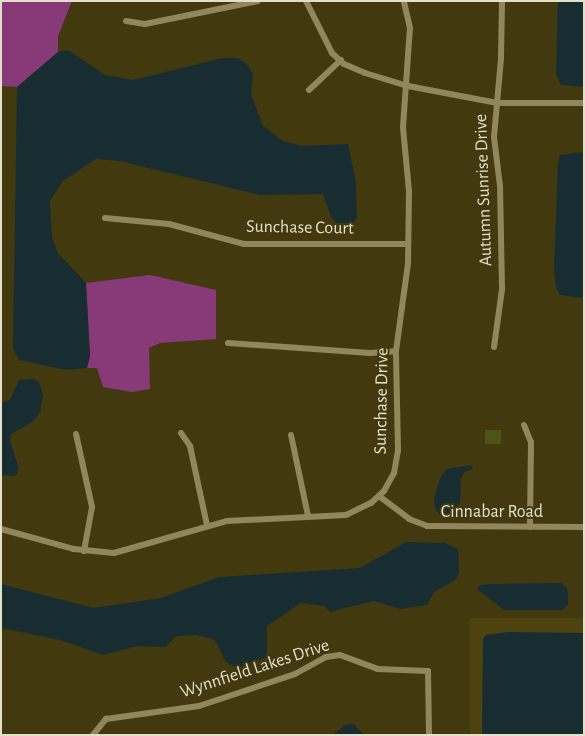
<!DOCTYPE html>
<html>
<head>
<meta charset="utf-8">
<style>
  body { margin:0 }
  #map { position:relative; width:585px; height:736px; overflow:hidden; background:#42390f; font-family:"Alegreya Sans",sans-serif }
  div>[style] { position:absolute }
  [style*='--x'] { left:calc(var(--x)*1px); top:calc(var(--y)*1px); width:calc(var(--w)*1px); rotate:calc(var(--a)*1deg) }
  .built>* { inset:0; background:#4e420e; transform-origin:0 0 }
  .green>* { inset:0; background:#883a78 }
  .water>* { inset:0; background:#182d32 }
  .building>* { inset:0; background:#4d5515; transform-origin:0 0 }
  .minor>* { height:6px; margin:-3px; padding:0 3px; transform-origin:3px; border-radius:3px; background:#91875d }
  span { translate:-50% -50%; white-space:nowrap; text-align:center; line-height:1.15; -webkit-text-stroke:4px #42390f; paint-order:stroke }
  .street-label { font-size:18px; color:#e4dfc9 }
  .frame { position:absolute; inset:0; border:2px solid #e4dfc9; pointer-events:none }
</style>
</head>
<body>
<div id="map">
  <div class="built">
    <div style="left:584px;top:618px;width:117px;height:114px;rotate:90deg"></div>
  </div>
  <div class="green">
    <div style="clip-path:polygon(1px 1px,72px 1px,58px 36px,58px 52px,17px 87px,1px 86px)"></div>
    <div style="clip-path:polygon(150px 275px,216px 290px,216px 339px,160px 343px,149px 348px,150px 389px,132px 392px,103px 387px,97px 368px,87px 368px,90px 356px,86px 283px)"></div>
  </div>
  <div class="water">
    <div style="clip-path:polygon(558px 1px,584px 1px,584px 87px,561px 85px,556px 74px)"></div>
    <div style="clip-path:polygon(68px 50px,105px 75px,133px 80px,222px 58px,237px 58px,247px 64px,253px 74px,251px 94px,263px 126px,283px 141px,301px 146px,348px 144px,356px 183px,357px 218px,353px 224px,340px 227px,331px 217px,323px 194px,259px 195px,120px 161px,96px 159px,63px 181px,50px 201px,52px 237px,58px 253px,86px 283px,90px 356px,87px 368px,66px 370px,19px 360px,13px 348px,17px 87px,58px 52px)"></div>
    <div style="clip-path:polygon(584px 152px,584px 297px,582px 298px,560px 295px,556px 288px,554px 269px,558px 163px,560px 155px)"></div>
    <div style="clip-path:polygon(34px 379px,39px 382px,43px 395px,40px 413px,32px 422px,11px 434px,10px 441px,19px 469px,15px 476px,1px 475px,1px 402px,10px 400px,19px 380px)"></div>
    <div style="clip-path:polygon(471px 465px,473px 469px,464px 472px,461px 479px,460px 503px,449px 514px,440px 515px,435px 509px,434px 498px,441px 476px,447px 469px)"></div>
    <div style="clip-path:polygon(406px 542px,445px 543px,458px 549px,459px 572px,455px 580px,434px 592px,427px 605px,400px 609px,374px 601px,330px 612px,325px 606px,301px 603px,267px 626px,267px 657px,237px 668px,226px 662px,215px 640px,197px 635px,177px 636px,165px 647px,138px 646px,103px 655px,60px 640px,1px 628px,1px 584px,93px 608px,161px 598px,219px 577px,360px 568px)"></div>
    <div style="clip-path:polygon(561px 583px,567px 588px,568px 595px,568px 605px,562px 610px,504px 610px,477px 589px,480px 585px,488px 584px)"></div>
    <div style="clip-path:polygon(507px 632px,584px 633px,584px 735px,482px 735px,483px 639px,486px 635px)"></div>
    <div style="clip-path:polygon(354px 724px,364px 735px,332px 735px,345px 725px)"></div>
  </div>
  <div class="building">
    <div style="left:485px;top:430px;width:16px;height:14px"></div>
  </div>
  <div class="minor">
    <div style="--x:306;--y:1;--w:58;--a:63.4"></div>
    <div style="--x:332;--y:53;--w:16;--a:43"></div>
    <div style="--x:344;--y:64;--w:23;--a:23"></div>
    <div style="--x:365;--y:73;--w:45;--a:16.8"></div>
    <div style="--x:408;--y:86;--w:91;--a:10.8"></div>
    <div style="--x:497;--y:103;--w:87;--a:0"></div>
    <div style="--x:126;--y:21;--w:19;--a:9"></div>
    <div style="--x:145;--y:24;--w:115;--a:-11.5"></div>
    <div style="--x:309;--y:90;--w:44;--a:-43.2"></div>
    <div style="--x:105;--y:218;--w:64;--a:5.4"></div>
    <div style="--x:169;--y:224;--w:78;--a:14.9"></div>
    <div style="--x:244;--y:244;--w:164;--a:0"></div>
    <div style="--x:228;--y:343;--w:142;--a:4"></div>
    <div style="--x:370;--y:353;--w:26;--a:-4"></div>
    <div style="--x:494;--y:347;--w:59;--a:-82.1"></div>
    <div style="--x:502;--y:289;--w:103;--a:-91.1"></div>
    <div style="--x:500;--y:186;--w:49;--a:-97"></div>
    <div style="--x:494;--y:137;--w:79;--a:-84.9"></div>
    <div style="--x:501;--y:58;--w:57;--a:-89"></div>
    <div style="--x:524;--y:425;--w:18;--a:68"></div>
    <div style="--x:531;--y:442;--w:85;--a:90.7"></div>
    <div style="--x:181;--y:433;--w:16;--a:55"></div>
    <div style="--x:190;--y:446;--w:81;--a:77.9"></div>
    <div style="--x:76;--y:434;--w:75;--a:77.6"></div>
    <div style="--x:92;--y:507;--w:45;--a:100.3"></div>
    <div style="--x:291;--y:435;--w:83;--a:78.1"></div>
    <div style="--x:379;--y:496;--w:38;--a:37"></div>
    <div style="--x:409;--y:519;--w:19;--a:21"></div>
    <div style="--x:427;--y:526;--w:157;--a:0.4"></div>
    <div style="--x:1;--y:529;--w:76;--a:15.3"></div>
    <div style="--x:74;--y:549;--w:40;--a:5.7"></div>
    <div style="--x:114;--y:553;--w:117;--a:-15.8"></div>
    <div style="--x:227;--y:521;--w:119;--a:-2.9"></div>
    <div style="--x:346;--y:515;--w:28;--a:-26"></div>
    <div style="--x:371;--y:503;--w:18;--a:-43"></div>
    <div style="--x:384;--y:491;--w:21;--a:-61"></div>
    <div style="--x:394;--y:473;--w:23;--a:-80"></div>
    <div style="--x:398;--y:450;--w:99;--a:-91.2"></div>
    <div style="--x:396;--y:351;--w:89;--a:-82.2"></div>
    <div style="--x:408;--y:263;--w:72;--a:-89.2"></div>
    <div style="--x:409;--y:191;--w:64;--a:-95.4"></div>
    <div style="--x:403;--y:127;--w:99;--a:-86"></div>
    <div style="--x:410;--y:28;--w:28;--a:-103"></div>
    <div style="--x:93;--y:735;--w:21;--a:-51"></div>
    <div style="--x:106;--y:719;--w:94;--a:-8"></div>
    <div style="--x:199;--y:706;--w:101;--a:-18.4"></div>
    <div style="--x:295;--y:674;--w:35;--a:-29"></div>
    <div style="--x:326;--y:657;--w:14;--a:-8"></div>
    <div style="--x:340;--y:655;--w:40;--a:20.2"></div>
    <div style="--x:378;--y:669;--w:50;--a:2.3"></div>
    <div style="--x:428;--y:671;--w:64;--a:89.1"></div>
  </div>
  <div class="street-label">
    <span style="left:484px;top:190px;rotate:-92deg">Autumn Sunrise Drive</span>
    <span style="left:300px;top:228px;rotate:1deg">Sunchase Court</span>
    <span style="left:382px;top:401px;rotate:-89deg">Sunchase Drive</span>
    <span style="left:492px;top:512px">Cinnabar Road</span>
    <span style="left:255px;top:669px;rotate:-18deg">Wynnfield Lakes Drive</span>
  </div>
  <div class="frame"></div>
</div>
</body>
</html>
